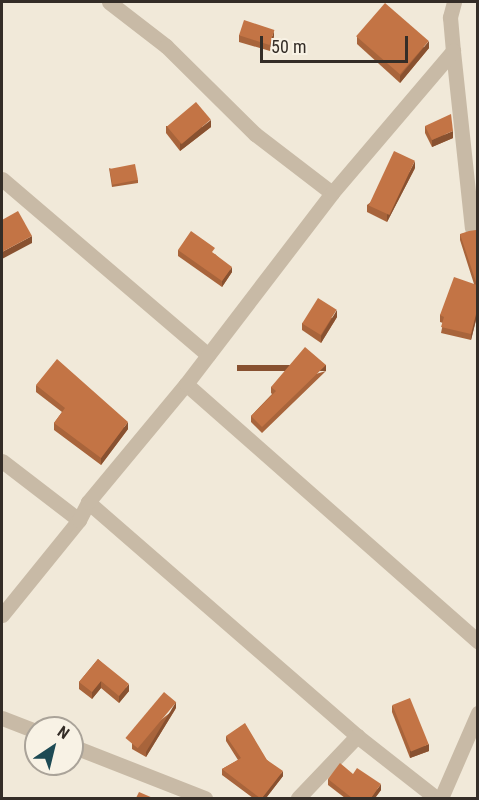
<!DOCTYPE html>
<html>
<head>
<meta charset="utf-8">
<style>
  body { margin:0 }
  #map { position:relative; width:479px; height:800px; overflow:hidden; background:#f1e9d9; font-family:"Roboto Condensed",sans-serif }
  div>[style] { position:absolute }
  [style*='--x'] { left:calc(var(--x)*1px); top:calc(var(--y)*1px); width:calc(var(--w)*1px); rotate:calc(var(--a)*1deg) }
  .minor>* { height:15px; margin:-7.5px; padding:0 7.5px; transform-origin:7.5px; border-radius:7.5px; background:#c8baa6 }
  .wall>* { inset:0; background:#a8643b }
  .shaded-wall>* { inset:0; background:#885130; transform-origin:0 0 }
  .building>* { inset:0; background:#c37445; transform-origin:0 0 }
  span { translate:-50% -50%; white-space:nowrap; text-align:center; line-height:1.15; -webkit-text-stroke:5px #f8f2e5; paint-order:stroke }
  .frame { position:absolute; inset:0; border:3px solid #342d27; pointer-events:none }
  .north { position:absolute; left:24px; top:716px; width:60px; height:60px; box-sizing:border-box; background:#f8f2e5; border:2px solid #aaa399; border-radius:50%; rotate:35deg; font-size:16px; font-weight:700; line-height:24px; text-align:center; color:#342d27 }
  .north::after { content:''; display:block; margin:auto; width:21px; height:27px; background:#1d4a54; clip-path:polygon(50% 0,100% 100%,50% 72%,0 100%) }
  .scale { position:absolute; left:260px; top:36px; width:148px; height:27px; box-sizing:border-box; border:3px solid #342d27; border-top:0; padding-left:8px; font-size:18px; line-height:21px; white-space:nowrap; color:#342d27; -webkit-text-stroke:4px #f8f2e5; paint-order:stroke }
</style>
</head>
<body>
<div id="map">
  <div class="minor">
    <div style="--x:109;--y:2;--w:72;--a:37.7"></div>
    <div style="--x:166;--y:46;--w:125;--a:44.7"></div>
    <div style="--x:255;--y:134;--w:97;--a:37.5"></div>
    <div style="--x:454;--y:2;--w:16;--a:105"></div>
    <div style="--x:450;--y:17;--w:34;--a:85"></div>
    <div style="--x:453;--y:51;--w:178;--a:83.9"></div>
    <div style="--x:2;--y:179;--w:271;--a:40.5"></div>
    <div style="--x:186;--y:384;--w:389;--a:41.4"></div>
    <div style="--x:2;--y:461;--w:97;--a:37.5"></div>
    <div style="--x:88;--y:502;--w:357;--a:41"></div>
    <div style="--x:357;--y:736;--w:100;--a:38.1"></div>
    <div style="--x:2;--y:615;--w:122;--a:-51"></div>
    <div style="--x:79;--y:520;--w:20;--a:-63"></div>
    <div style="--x:88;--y:502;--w:153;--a:-50.3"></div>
    <div style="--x:186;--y:384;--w:240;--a:-52.6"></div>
    <div style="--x:332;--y:193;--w:187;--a:-49.6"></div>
    <div style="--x:2;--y:718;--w:36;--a:21"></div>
    <div style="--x:72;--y:746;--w:143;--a:21.4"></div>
    <div style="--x:298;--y:798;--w:86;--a:-46.4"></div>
    <div style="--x:441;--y:798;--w:93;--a:-66.5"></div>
  </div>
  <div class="wall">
    <div style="clip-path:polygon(239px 35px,274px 36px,270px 51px,239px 42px)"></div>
    <div style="clip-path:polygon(357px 37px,429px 48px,400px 83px,357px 44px)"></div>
    <div style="clip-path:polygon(166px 126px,211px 127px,180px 151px,166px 133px)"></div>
    <div style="clip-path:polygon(425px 126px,453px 138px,432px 147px,425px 133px)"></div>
    <div style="clip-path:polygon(109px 168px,138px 180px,138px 183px,112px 187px)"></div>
    <div style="clip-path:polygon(415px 168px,387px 222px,367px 212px,367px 205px)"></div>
    <div style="clip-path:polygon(477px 233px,477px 316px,471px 340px,441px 333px,443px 323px,440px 322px,440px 315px,474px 284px,460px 240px,460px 234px)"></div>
    <div style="clip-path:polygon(178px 250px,215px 254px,232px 272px,222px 287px,178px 256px)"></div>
    <div style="clip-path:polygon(337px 317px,321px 343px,302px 330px,302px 323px)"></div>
    <div style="clip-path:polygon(326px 371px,262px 433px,251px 422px,251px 416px,272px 394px,271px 393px,271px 387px)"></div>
    <div style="clip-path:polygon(36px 385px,128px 429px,101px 465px,54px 430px,54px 423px,62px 412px,36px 392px)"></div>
    <div style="clip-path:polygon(98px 659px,129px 691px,119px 703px,101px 688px,92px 699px,79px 689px,79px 682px)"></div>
    <div style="clip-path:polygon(392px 705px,429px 751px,410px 758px,392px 712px)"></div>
    <div style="clip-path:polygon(176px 708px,146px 757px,132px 749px,132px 743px)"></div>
    <div style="clip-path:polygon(226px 736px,267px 760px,283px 776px,266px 798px,253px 798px,222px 775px,222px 769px,238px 760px,226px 741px)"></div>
    <div style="clip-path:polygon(328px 779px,381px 790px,375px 798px,345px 798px,328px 785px)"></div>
  </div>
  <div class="shaded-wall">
    <div style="clip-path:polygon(274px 30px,274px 36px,270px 51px,270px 45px)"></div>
    <div style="clip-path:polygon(429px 41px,429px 48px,400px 83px,400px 76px)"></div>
    <div style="clip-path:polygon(211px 120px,211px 127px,180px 151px,180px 144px)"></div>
    <div style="clip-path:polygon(453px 131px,453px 138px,432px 147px,432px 140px)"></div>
    <div style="clip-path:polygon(415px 161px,415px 168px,387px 222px,387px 215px)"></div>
    <div style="clip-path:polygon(32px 236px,32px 243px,2px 259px,2px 252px)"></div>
    <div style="clip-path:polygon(232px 267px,232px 272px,222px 287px,222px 281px)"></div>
    <div style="clip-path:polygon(337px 310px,337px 317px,321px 343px,321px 336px)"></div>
    <div style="clip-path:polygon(477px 310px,477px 316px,471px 340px,471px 334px)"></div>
    <div style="left:326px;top:365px;width:6px;height:89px;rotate:90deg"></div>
    <div style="clip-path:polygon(128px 422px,128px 429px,101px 465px,101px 458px)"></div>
    <div style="clip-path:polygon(101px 681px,101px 688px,92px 699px,92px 692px)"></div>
    <div style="clip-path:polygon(129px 684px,129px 691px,119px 703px,119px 696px)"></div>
    <div style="clip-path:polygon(176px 702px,176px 708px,146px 757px,146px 752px)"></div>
    <div style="clip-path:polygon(429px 744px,429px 751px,410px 758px,410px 751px)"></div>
    <div style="clip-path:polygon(283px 771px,283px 776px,266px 798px,262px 798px)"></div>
    <div style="clip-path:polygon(381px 784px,381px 790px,375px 798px,371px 798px)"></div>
  </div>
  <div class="building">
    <div style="left:385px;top:3px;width:58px;height:44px;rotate:41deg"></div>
    <div style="left:244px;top:20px;width:32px;height:16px;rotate:18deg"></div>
    <div style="left:196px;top:102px;width:23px;height:38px;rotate:50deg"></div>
    <div style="clip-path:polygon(451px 114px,453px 131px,432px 140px,425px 126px)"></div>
    <div style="left:394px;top:151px;width:23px;height:60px;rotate:25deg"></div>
    <div style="left:135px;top:164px;width:16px;height:26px;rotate:79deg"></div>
    <div style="clip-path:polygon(18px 211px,32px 236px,2px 252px,2px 220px)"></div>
    <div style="clip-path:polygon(476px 230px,477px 233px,477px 310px,471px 334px,441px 327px,444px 317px,440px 315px,454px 277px,477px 285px,460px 234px,469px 231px)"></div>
    <div style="clip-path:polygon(191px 231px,215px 248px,212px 252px,232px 267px,222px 281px,178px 250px)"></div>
    <div style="left:318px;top:298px;width:22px;height:30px;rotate:32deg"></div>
    <div style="clip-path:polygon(305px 347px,326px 365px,262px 427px,251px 416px,276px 391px,271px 387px)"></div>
    <div style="clip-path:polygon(57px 359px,128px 422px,101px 458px,54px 423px,65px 408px,36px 385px)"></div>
    <div style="clip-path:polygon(98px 659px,129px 684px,119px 696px,101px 681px,92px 692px,79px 682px)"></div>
    <div style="left:164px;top:692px;width:16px;height:60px;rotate:40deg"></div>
    <div style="left:410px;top:698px;width:50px;height:19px;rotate:68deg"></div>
    <div style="clip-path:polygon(245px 723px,267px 760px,283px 771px,262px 798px,260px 798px,222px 769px,241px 758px,226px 736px)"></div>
    <div style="clip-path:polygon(340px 763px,353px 774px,357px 768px,381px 784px,371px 798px,352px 798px,328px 779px)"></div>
    <div style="clip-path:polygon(139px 792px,153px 798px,136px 798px)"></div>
  </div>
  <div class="frame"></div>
  <div class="north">N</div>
  <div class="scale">50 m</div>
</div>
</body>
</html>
